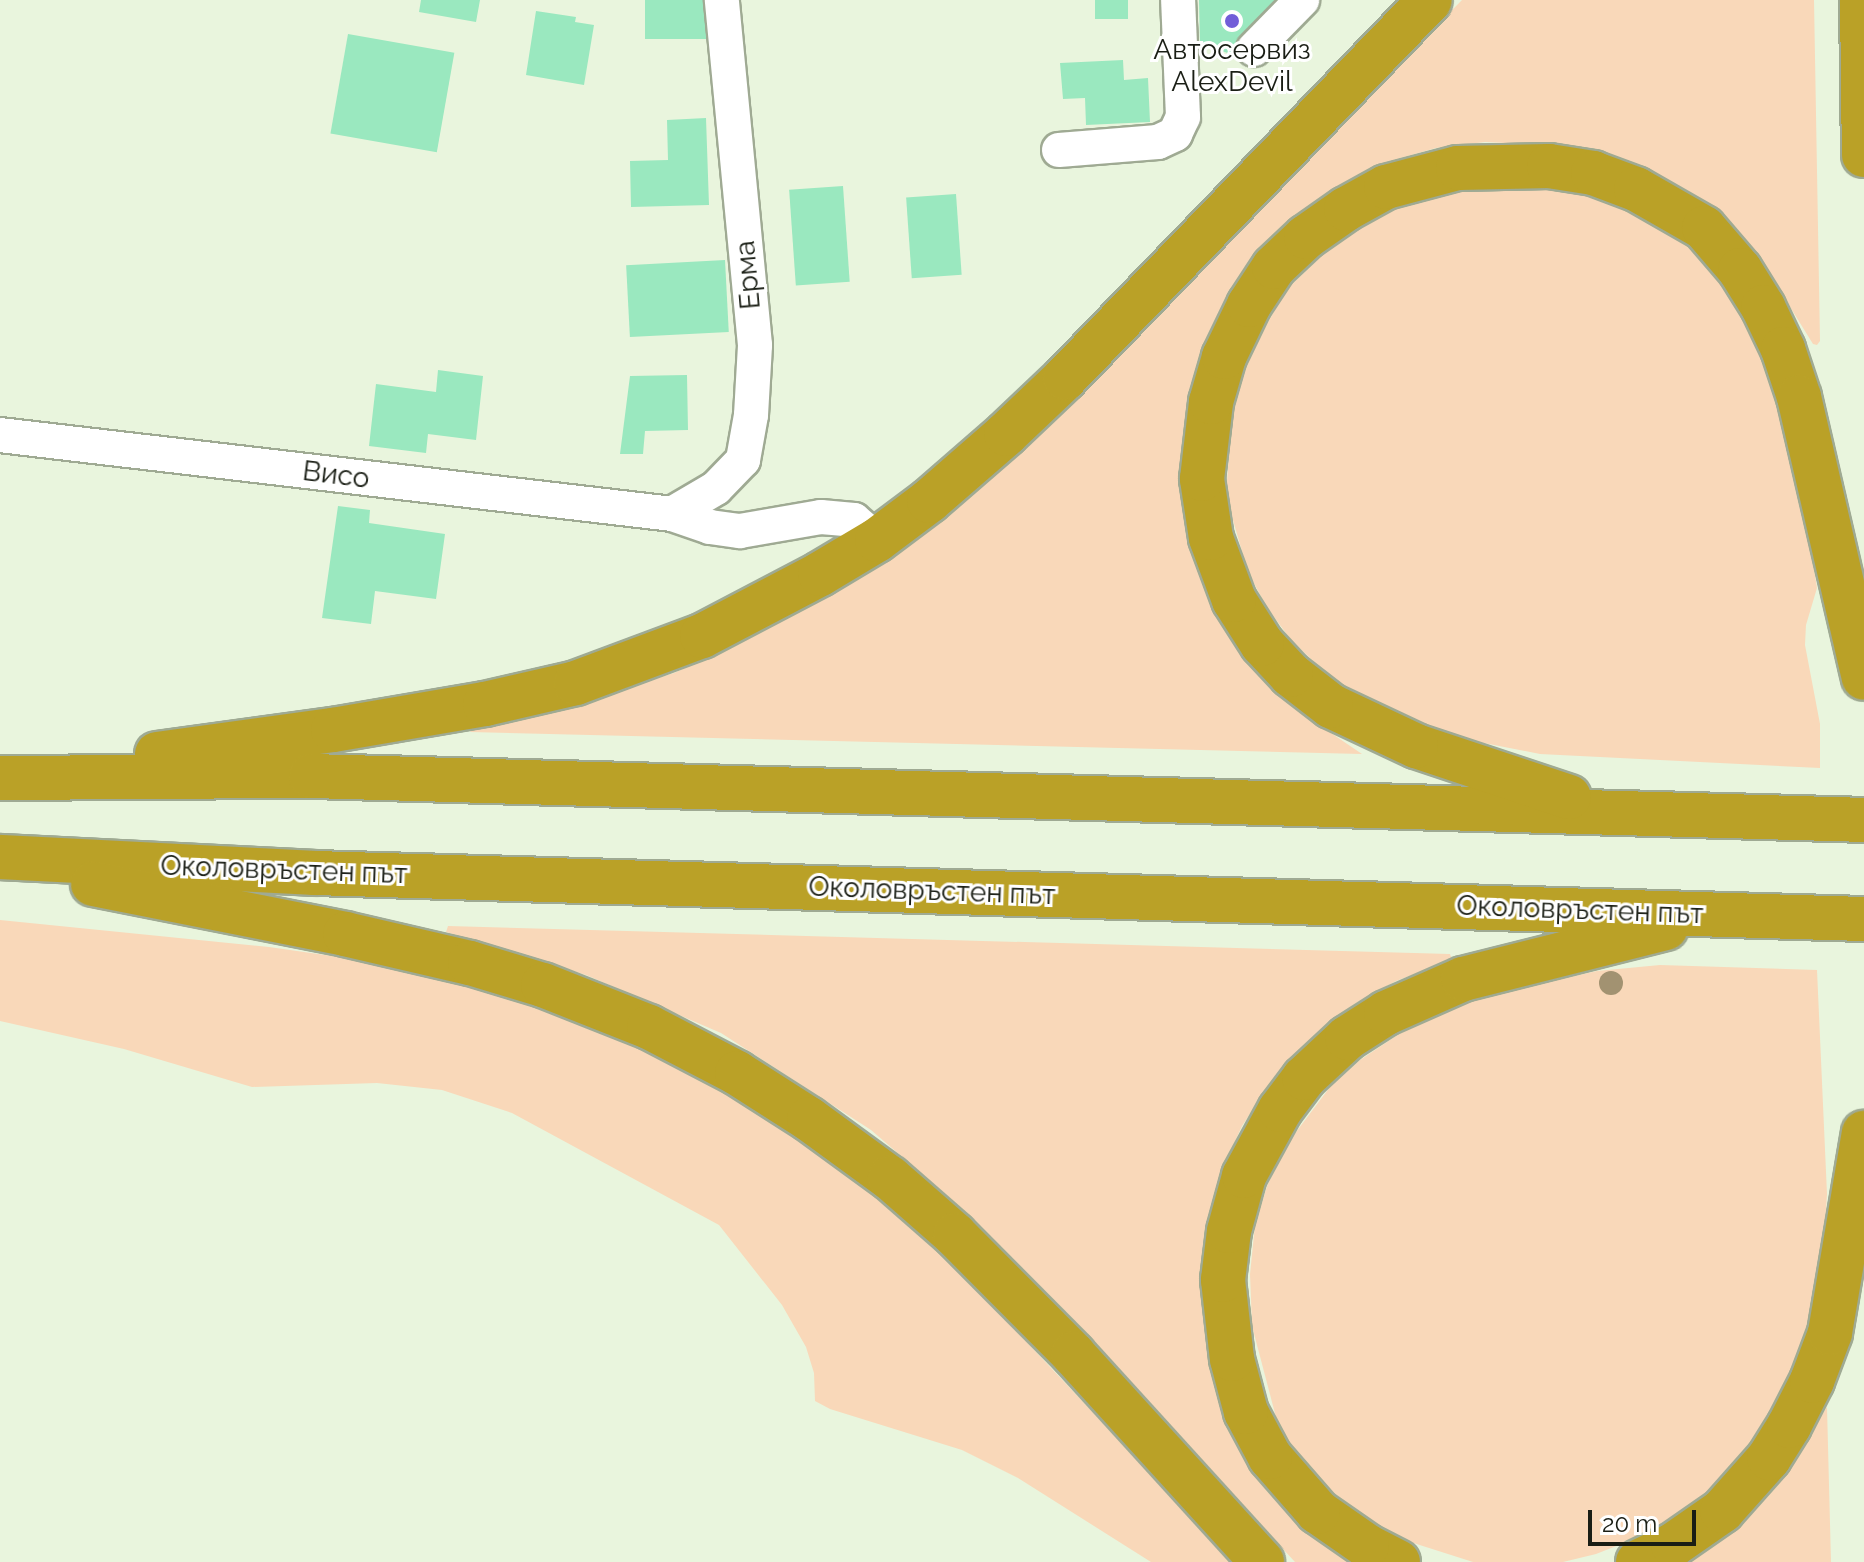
<!DOCTYPE html>
<html>
<head>
<meta charset="utf-8">
<style>
  body { margin:0 }
  #map { position:relative; width:1864px; height:1562px; overflow:hidden; background:#e9f5dd; font-family:Raleway,sans-serif }
  div>[style] { position:absolute }
  [style*='--x'] { left:calc(var(--x)*1px); top:calc(var(--y)*1px); width:calc(var(--w)*1px); rotate:calc(var(--a)*1deg) }
  .green>* { inset:0; background:#f9d8b9 }
  .building>* { inset:0; background:#9ae8bf; transform-origin:0 0 }
  .roads { filter:drop-shadow(2px 0 #9faa93) drop-shadow(-2px 0 #9faa93) drop-shadow(0 2px #9faa93) drop-shadow(0 -2px #9faa93) }
  .minor>* { height:34px; margin:-17px; padding:0 17px; transform-origin:17px; border-radius:17px; background:#fff }
  .highway>* { height:44px; margin:-22px; padding:0 22px; transform-origin:22px; border-radius:22px; background:#baa127 }
  .trees>* { width:24px; height:24px; margin:-12px; border-radius:50%; background:#a29271 }
  .dots>* { width:22px; height:22px; translate:-50% -50%; box-sizing:border-box; border:4px solid #fff; border-radius:50% }
  span { translate:-50% -50%; white-space:nowrap; text-align:center; line-height:1.15; -webkit-text-stroke:6px #fff; paint-order:stroke }
  .poi-label { font-size:28px; color:#1a1e15 }
  .street-label { font-size:28px; color:#1a1e15 }
  .scale { position:absolute; left:1588px; top:1510px; width:108px; height:36px; box-sizing:border-box; border:4px solid #1a1e15; border-top:0; padding-left:10px; font-size:24px; line-height:28px; white-space:nowrap; color:#1a1e15; -webkit-text-stroke:6px #fff; paint-order:stroke }
</style>
</head>
<body>
<div id="map">
  <div class="green">
    <div style="clip-path:polygon(1462px 0,1814px 0,1820px 341px,1817px 345px,1813px 344px,1769px 273px,1724px 219px,1598px 153px,1565px 146px,1485px 142px,1436px 148px,1387px 162px,1345px 182px,1298px 214px,1264px 245px,1244px 269px,1198px 360px,1187px 413px,1181px 470px,1187px 526px,1201px 576px,1223px 625px,1248px 662px,1300px 712px,1362px 754px,470px 732px,476px 726px,556px 710px,674px 673px,738px 644px,877px 567px,916px 537px,1234px 232px)"></div>
    <div style="clip-path:polygon(1514px 184px,1572px 190px,1636px 211px,1697px 251px,1721px 275px,1741px 307px,1775px 393px,1808px 531px,1817px 588px,1806px 625px,1805px 645px,1820px 724px,1820px 768px,1540px 754px,1443px 735px,1374px 706px,1334px 681px,1291px 640px,1266px 606px,1248px 572px,1226px 496px,1232px 409px,1245px 364px,1285px 291px,1337px 241px,1390px 207px,1453px 188px)"></div>
    <div style="clip-path:polygon(0 920px,269px 947px,360px 960px,500px 995px,564px 1015px,692px 1071px,803px 1138px,881px 1198px,989px 1302px,1234px 1562px,1151px 1562px,1018px 1478px,962px 1450px,830px 1409px,815px 1401px,814px 1373px,806px 1347px,782px 1305px,719px 1225px,512px 1113px,442px 1090px,377px 1083px,252px 1087px,124px 1049px,0 1021px)"></div>
    <div style="clip-path:polygon(448px 926px,1450px 954px,1452px 960px,1396px 981px,1356px 1003px,1302px 1047px,1269px 1085px,1242px 1126px,1221px 1172px,1206px 1226px,1201px 1275px,1206px 1333px,1214px 1384px,1224px 1414px,1266px 1490px,1301px 1528px,1349px 1562px,1295px 1562px,1071px 1317px,950px 1198px,871px 1130px,721px 1033px,586px 975px,446px 932px)"></div>
    <div style="clip-path:polygon(1660px 965px,1817px 970px,1827px 1194px,1823px 1260px,1805px 1351px,1770px 1420px,1719px 1486px,1647px 1534px,1596px 1554px,1563px 1562px,1473px 1562px,1404px 1540px,1361px 1514px,1317px 1480px,1300px 1460px,1277px 1421px,1252px 1326px,1250px 1274px,1255px 1225px,1267px 1186px,1287px 1144px,1330px 1087px,1360px 1060px,1399px 1034px,1440px 1012px,1483px 996px,1597px 971px)"></div>
    <div style="clip-path:polygon(1827px 1407px,1831px 1562px,1685px 1562px,1802px 1444px)"></div>
  </div>
  <div class="building">
    <div style="clip-path:polygon(421px 0,480px 0,476px 22px,419px 12px)"></div>
    <div style="left:645px;top:0;width:64px;height:39px"></div>
    <div style="left:1095px;top:0;width:33px;height:19px"></div>
    <div style="clip-path:polygon(1199px 0,1285px 0,1233px 55px,1200px 43px)"></div>
    <div style="clip-path:polygon(536px 11px,576px 17px,575px 22px,594px 25px,584px 85px,526px 75px)"></div>
    <div style="left:348px;top:34px;width:108px;height:101px;rotate:10deg"></div>
    <div style="clip-path:polygon(1123px 60px,1124px 80px,1148px 78px,1150px 122px,1086px 125px,1085px 98px,1063px 99px,1060px 63px)"></div>
    <div style="clip-path:polygon(706px 118px,709px 205px,631px 207px,630px 161px,668px 160px,667px 120px)"></div>
    <div style="left:843px;top:186px;width:96px;height:54px;rotate:86deg"></div>
    <div style="left:956px;top:194px;width:81px;height:50px;rotate:86deg"></div>
    <div style="left:725px;top:260px;width:72px;height:99px;rotate:87deg"></div>
    <div style="clip-path:polygon(438px 370px,483px 376px,476px 440px,428px 434px,426px 453px,369px 446px,376px 384px,436px 392px)"></div>
    <div style="clip-path:polygon(687px 375px,688px 430px,645px 431px,643px 454px,620px 454px,630px 376px)"></div>
    <div style="clip-path:polygon(338px 506px,370px 510px,369px 523px,445px 534px,436px 599px,375px 591px,371px 624px,322px 618px)"></div>
  </div>
  <div class="roads">
    <div class="minor">
      <div style="--x:1254;--y:49;--w:69;--a:-45.6"></div>
      <div style="--x:1059;--y:150;--w:99;--a:-4.6"></div>
      <div style="--x:1158;--y:142;--w:19;--a:-25"></div>
      <div style="--x:1175;--y:134;--w:19;--a:-65"></div>
      <div style="--x:1183;--y:117;--w:117;--a:-92.4"></div>
      <div style="--x:0;--y:435;--w:677;--a:6.7"></div>
      <div style="--x:672;--y:514;--w:40;--a:18.9"></div>
      <div style="--x:710;--y:527;--w:30;--a:8"></div>
      <div style="--x:740;--y:531;--w:82;--a:-9.8"></div>
      <div style="--x:821;--y:517;--w:33;--a:5"></div>
      <div style="--x:854;--y:520;--w:30;--a:41"></div>
      <div style="--x:672;--y:514;--w:51;--a:-30.6"></div>
      <div style="--x:716;--y:488;--w:39;--a:-46"></div>
      <div style="--x:743;--y:460;--w:46;--a:-79.9"></div>
      <div style="--x:751;--y:415;--w:70;--a:-86.7"></div>
      <div style="--x:755;--y:345;--w:347;--a:-95.5"></div>
    </div>
    <div class="highway">
      <div style="--x:1862;--y:0;--w:155;--a:89.3"></div>
      <div style="--x:157;--y:754;--w:178;--a:-7.8"></div>
      <div style="--x:333;--y:730;--w:154;--a:-9.7"></div>
      <div style="--x:485;--y:704;--w:93;--a:-13"></div>
      <div style="--x:576;--y:683;--w:134;--a:-20.5"></div>
      <div style="--x:702;--y:636;--w:133;--a:-27.7"></div>
      <div style="--x:820;--y:574;--w:66;--a:-30.8"></div>
      <div style="--x:877;--y:540;--w:65;--a:-36.9"></div>
      <div style="--x:929;--y:501;--w:102;--a:-41"></div>
      <div style="--x:1006;--y:434;--w:81;--a:-43.5"></div>
      <div style="--x:1065;--y:378;--w:525;--a:-46"></div>
      <div style="--x:0;--y:778;--w:311;--a:-0.4"></div>
      <div style="--x:311;--y:776;--w:1554;--a:1.62"></div>
      <div style="--x:1569;--y:797;--w:161;--a:-161.6"></div>
      <div style="--x:1416;--y:746;--w:94;--a:-154.8"></div>
      <div style="--x:1331;--y:706;--w:51;--a:-142.2"></div>
      <div style="--x:1291;--y:675;--w:42;--a:-133.1"></div>
      <div style="--x:1262;--y:644;--w:52;--a:-122.5"></div>
      <div style="--x:1234;--y:600;--w:66;--a:-110.4"></div>
      <div style="--x:1211;--y:538;--w:60;--a:-98.7"></div>
      <div style="--x:1202;--y:479;--w:78;--a:-83.3"></div>
      <div style="--x:1211;--y:402;--w:47;--a:-73.9"></div>
      <div style="--x:1224;--y:357;--w:58;--a:-64.3"></div>
      <div style="--x:1249;--y:305;--w:45;--a:-56.7"></div>
      <div style="--x:1274;--y:267;--w:44;--a:-43.2"></div>
      <div style="--x:1306;--y:237;--w:49;--a:-35"></div>
      <div style="--x:1346;--y:209;--w:46;--a:-28.8"></div>
      <div style="--x:1386;--y:187;--w:74;--a:-14.8"></div>
      <div style="--x:1458;--y:168;--w:91;--a:-1.3"></div>
      <div style="--x:1549;--y:166;--w:45;--a:9"></div>
      <div style="--x:1593;--y:173;--w:46;--a:20.4"></div>
      <div style="--x:1636;--y:189;--w:78;--a:29.8"></div>
      <div style="--x:1704;--y:228;--w:55;--a:49.4"></div>
      <div style="--x:1740;--y:270;--w:44;--a:58.1"></div>
      <div style="--x:1763;--y:307;--w:47;--a:64.5"></div>
      <div style="--x:1783;--y:349;--w:51;--a:71.6"></div>
      <div style="--x:1799;--y:397;--w:288;--a:77"></div>
      <div style="--x:0;--y:857;--w:314;--a:2.9"></div>
      <div style="--x:314;--y:873;--w:1551;--a:1.7"></div>
      <div style="--x:93;--y:884;--w:257;--a:11.2"></div>
      <div style="--x:345;--y:934;--w:128;--a:13.1"></div>
      <div style="--x:470;--y:963;--w:76;--a:16.8"></div>
      <div style="--x:543;--y:985;--w:114;--a:21.6"></div>
      <div style="--x:649;--y:1027;--w:99;--a:27.6"></div>
      <div style="--x:737;--y:1073;--w:85;--a:32.6"></div>
      <div style="--x:809;--y:1119;--w:100;--a:36.1"></div>
      <div style="--x:890;--y:1178;--w:86;--a:41.2"></div>
      <div style="--x:955;--y:1235;--w:168;--a:45.2"></div>
      <div style="--x:1073;--y:1354;--w:281;--a:47.7"></div>
      <div style="--x:1398;--y:1562;--w:35;--a:-153"></div>
      <div style="--x:1367;--y:1546;--w:60;--a:-145.2"></div>
      <div style="--x:1318;--y:1512;--w:73;--a:-131.1"></div>
      <div style="--x:1270;--y:1457;--w:51;--a:-118.1"></div>
      <div style="--x:1246;--y:1412;--w:55;--a:-104.8"></div>
      <div style="--x:1232;--y:1359;--w:80;--a:-96.5"></div>
      <div style="--x:1223;--y:1280;--w:49;--a:-83"></div>
      <div style="--x:1229;--y:1231;--w:57;--a:-74.7"></div>
      <div style="--x:1244;--y:1176;--w:75;--a:-61.4"></div>
      <div style="--x:1280;--y:1110;--w:40;--a:-53"></div>
      <div style="--x:1304;--y:1078;--w:59;--a:-42.9"></div>
      <div style="--x:1347;--y:1038;--w:46;--a:-32.7"></div>
      <div style="--x:1386;--y:1013;--w:84;--a:-23.8"></div>
      <div style="--x:1463;--y:979;--w:209;--a:-14.1"></div>
      <div style="--x:1638;--y:1562;--w:39;--a:-26"></div>
      <div style="--x:1673;--y:1545;--w:60;--a:-34.8"></div>
      <div style="--x:1722;--y:1511;--w:71;--a:-48.4"></div>
      <div style="--x:1769;--y:1458;--w:38;--a:-58"></div>
      <div style="--x:1789;--y:1426;--w:51;--a:-62.9"></div>
      <div style="--x:1812;--y:1381;--w:51;--a:-69.4"></div>
      <div style="--x:1830;--y:1333;--w:203;--a:-80.4"></div>
    </div>
  </div>
  <div class="trees">
    <div style="left:1611px;top:983px"></div>
  </div>
  <div class="dots">
    <div style="left:1232px;top:21px;background:#725ed8"></div>
  </div>
  <div class="poi-label">
    <span style="left:1232px;top:66px">Автосервиз<br>AlexDevil</span>
  </div>
  <div class="street-label">
    <span style="left:748px;top:275px;rotate:-95deg">Ерма</span>
    <span style="left:336px;top:475px;rotate:7deg">Висо</span>
    <span style="left:284px;top:870px;rotate:2deg">Околовръстен път</span>
    <span style="left:932px;top:891px;rotate:2deg">Околовръстен път</span>
    <span style="left:1580px;top:910px;rotate:2deg">Околовръстен път</span>
  </div>
  <div class="scale">20 m</div>
</div>
</body>
</html>
